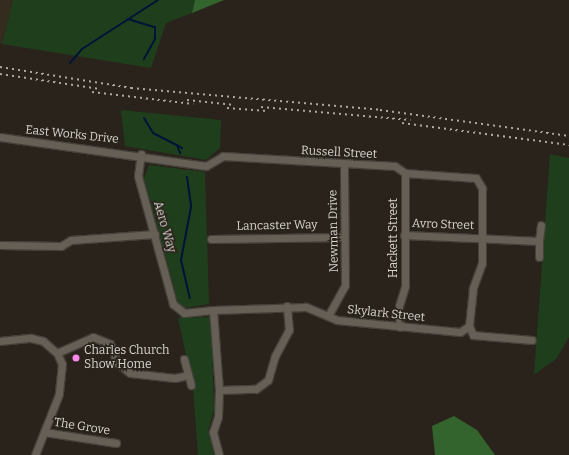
<!DOCTYPE html>
<html>
<head>
<meta charset="utf-8">
<style>
  body { margin:0 }
  #map { position:relative; width:569px; height:455px; overflow:hidden; background:#29231b; font-family:Bitter,serif }
  div>[style] { position:absolute }
  [style*='--x'] { left:calc(var(--x)*1px); top:calc(var(--y)*1px); width:calc(var(--w)*1px); rotate:calc(var(--a)*1deg) }
  .built>* { inset:0; background:#352c20 }
  .green>* { inset:0; background:#1f3e1c }
  .forest>* { inset:0; background:#34642e }
  .stream>* { height:2px; margin:-1px; padding:0 1px; transform-origin:1px; border-radius:1px; background:#001338 }
  .roads { filter:drop-shadow(1px 0 #44403a) drop-shadow(-1px 0 #44403a) drop-shadow(0 1px #44403a) drop-shadow(0 -1px #44403a) }
  .minor>* { height:7px; margin:-3.5px; padding:0 3.5px; transform-origin:3.5px; border-radius:3.5px; background:#655f56 }
  .rail>* { height:2px; margin-top:-1px; transform-origin:0; background:repeating-linear-gradient(90deg,#aba8a2 0 2px,transparent 0 6px) }
  .dots>* { width:11px; height:11px; translate:-50% -50%; box-sizing:border-box; border:2px solid #29231b; border-radius:50% }
  span { translate:-50% -50%; white-space:nowrap; text-align:center; line-height:1.15; -webkit-text-stroke:3px #29231b; paint-order:stroke }
  .street-label { font-size:12px; color:#d7d4cf }
  .poi-label { font-size:12px; color:#d7d4cf }
  .left { translate:0 -50%; text-align:left }
</style>
</head>
<body>
<div id="map">
  <div class="built">
    <div style="clip-path:polygon(0 0,13px 0,2px 44px,0 43px)"></div>
  </div>
  <div class="green">
    <div style="clip-path:polygon(13px 0,195px 0,192px 13px,166px 23px,151px 68px,2px 44px)"></div>
    <div style="clip-path:polygon(121px 110px,221px 120px,220px 148px,206px 160px,125px 146px)"></div>
    <div style="clip-path:polygon(550px 154px,569px 158px,569px 337px,557px 358px,534px 375px)"></div>
    <div style="clip-path:polygon(149px 165px,205px 172px,209px 304px,185px 308px,178px 302px,144px 178px)"></div>
    <div style="clip-path:polygon(211px 317px,214px 410px,208px 431px,214px 455px,198px 455px,193px 388px,178px 318px)"></div>
  </div>
  <div class="forest">
    <div style="clip-path:polygon(195px 0,224px 0,192px 13px)"></div>
    <div style="clip-path:polygon(454px 416px,477px 430px,495px 455px,435px 455px,432px 426px)"></div>
  </div>
  <div class="stream">
    <div style="--x:128;--y:19;--w:28;--a:17"></div>
    <div style="--x:155;--y:27;--w:12;--a:90"></div>
    <div style="--x:155;--y:39;--w:23;--a:119"></div>
    <div style="--x:70;--y:63;--w:18;--a:-49"></div>
    <div style="--x:82;--y:49;--w:90;--a:-32.8"></div>
    <div style="--x:144;--y:118;--w:17;--a:59"></div>
    <div style="--x:153;--y:133;--w:27;--a:27"></div>
    <div style="--x:177;--y:145;--w:9;--a:69"></div>
    <div style="--x:177;--y:145;--w:6;--a:31"></div>
    <div style="--x:187;--y:177;--w:30;--a:82"></div>
    <div style="--x:191;--y:207;--w:54;--a:100.7"></div>
    <div style="--x:181;--y:260;--w:39;--a:77"></div>
  </div>
  <div class="roads">
    <div class="minor">
      <div style="--x:0;--y:137;--w:208;--a:8"></div>
      <div style="--x:206;--y:166;--w:20;--a:-30"></div>
      <div style="--x:223;--y:156;--w:172;--a:3.3"></div>
      <div style="--x:395;--y:166;--w:12;--a:35"></div>
      <div style="--x:405;--y:173;--w:71;--a:4"></div>
      <div style="--x:476;--y:178;--w:12;--a:59"></div>
      <div style="--x:482;--y:188;--w:75;--a:90"></div>
      <div style="--x:482;--y:263;--w:27;--a:110"></div>
      <div style="--x:473;--y:288;--w:38;--a:96"></div>
      <div style="--x:469;--y:326;--w:11;--a:146"></div>
      <div style="--x:460;--y:332;--w:124;--a:-174.4"></div>
      <div style="--x:337;--y:320;--w:34;--a:-157"></div>
      <div style="--x:306;--y:307;--w:93;--a:178.2"></div>
      <div style="--x:141;--y:154;--w:22;--a:98"></div>
      <div style="--x:138;--y:176;--w:133;--a:74.7"></div>
      <div style="--x:173;--y:304;--w:14;--a:39"></div>
      <div style="--x:184;--y:313;--w:29;--a:-6"></div>
      <div style="--x:213;--y:310;--w:80;--a:85.7"></div>
      <div style="--x:404;--y:235;--w:135;--a:2.5"></div>
      <div style="--x:539;--y:241;--w:16;--a:90"></div>
      <div style="--x:211;--y:239;--w:133;--a:-0.9"></div>
      <div style="--x:539;--y:241;--w:16;--a:-83"></div>
      <div style="--x:0;--y:245;--w:61;--a:0.9"></div>
      <div style="--x:61;--y:246;--w:12;--a:-31"></div>
      <div style="--x:71;--y:240;--w:84;--a:-4.1"></div>
      <div style="--x:328;--y:316;--w:35;--a:-61"></div>
      <div style="--x:345;--y:285;--w:119;--a:-90.5"></div>
      <div style="--x:469;--y:326;--w:10;--a:66"></div>
      <div style="--x:473;--y:335;--w:59;--a:4.8"></div>
      <div style="--x:400;--y:327;--w:21;--a:-93"></div>
      <div style="--x:399;--y:306;--w:21;--a:-73"></div>
      <div style="--x:405;--y:286;--w:113;--a:-90"></div>
      <div style="--x:0;--y:341;--w:31;--a:-6"></div>
      <div style="--x:31;--y:338;--w:12;--a:14"></div>
      <div style="--x:43;--y:341;--w:18;--a:41"></div>
      <div style="--x:57;--y:353;--w:12;--a:66"></div>
      <div style="--x:62;--y:364;--w:30;--a:96"></div>
      <div style="--x:59;--y:394;--w:66;--a:111.5"></div>
      <div style="--x:57;--y:353;--w:39;--a:-24"></div>
      <div style="--x:93;--y:337;--w:18;--a:22"></div>
      <div style="--x:110;--y:344;--w:20;--a:70"></div>
      <div style="--x:117;--y:363;--w:16;--a:38"></div>
      <div style="--x:130;--y:373;--w:45;--a:6.3"></div>
      <div style="--x:175;--y:378;--w:13;--a:-13"></div>
      <div style="--x:184;--y:359;--w:27;--a:75"></div>
      <div style="--x:44;--y:432;--w:73;--a:8.7"></div>
      <div style="--x:219;--y:455;--w:24;--a:-105"></div>
      <div style="--x:213;--y:432;--w:16;--a:-72"></div>
      <div style="--x:218;--y:417;--w:27;--a:-88"></div>
      <div style="--x:219;--y:390;--w:37;--a:-2"></div>
      <div style="--x:256;--y:389;--w:15;--a:-37"></div>
      <div style="--x:268;--y:380;--w:25;--a:-74"></div>
      <div style="--x:275;--y:356;--w:30;--a:-62"></div>
      <div style="--x:289;--y:330;--w:24;--a:-95"></div>
    </div>
  </div>
  <div class="rail">
    <div style="--x:0;--y:67;--w:133;--a:9.1"></div>
    <div style="--x:131;--y:88;--w:250;--a:5"></div>
    <div style="--x:380;--y:110;--w:191;--a:7.8"></div>
    <div style="--x:0;--y:74;--w:101;--a:8.5"></div>
    <div style="--x:92;--y:92;--w:102;--a:6.8"></div>
    <div style="--x:187;--y:100;--w:48;--a:5.9"></div>
    <div style="--x:261;--y:107;--w:150;--a:5"></div>
    <div style="--x:227;--y:108;--w:40;--a:4.3"></div>
    <div style="--x:402;--y:123;--w:168;--a:7.5"></div>
  </div>
  <div class="dots">
    <div style="left:76px;top:358px;background:#f888ea"></div>
  </div>
  <div class="street-label">
    <span style="left:72px;top:135px;rotate:6deg">East Works Drive</span>
    <span style="left:339px;top:153px;rotate:3deg">Russell Street</span>
    <span style="left:443px;top:225px;rotate:2deg">Avro Street</span>
    <span style="left:277px;top:226px;rotate:-1deg">Lancaster Way</span>
    <span style="left:164px;top:227px;rotate:74deg">Aero Way</span>
    <span style="left:334px;top:231px;rotate:-91deg">Newman Drive</span>
    <span style="left:394px;top:238px;rotate:-90deg">Hackett Street</span>
    <span style="left:386px;top:314px;rotate:6deg">Skylark Street</span>
    <span style="left:82px;top:427px;rotate:9deg">The Grove</span>
  </div>
  <div class="poi-label">
    <span class="left" style="left:84px;top:358px">Charles Church<br>Show Home</span>
  </div>
</div>
</body>
</html>
